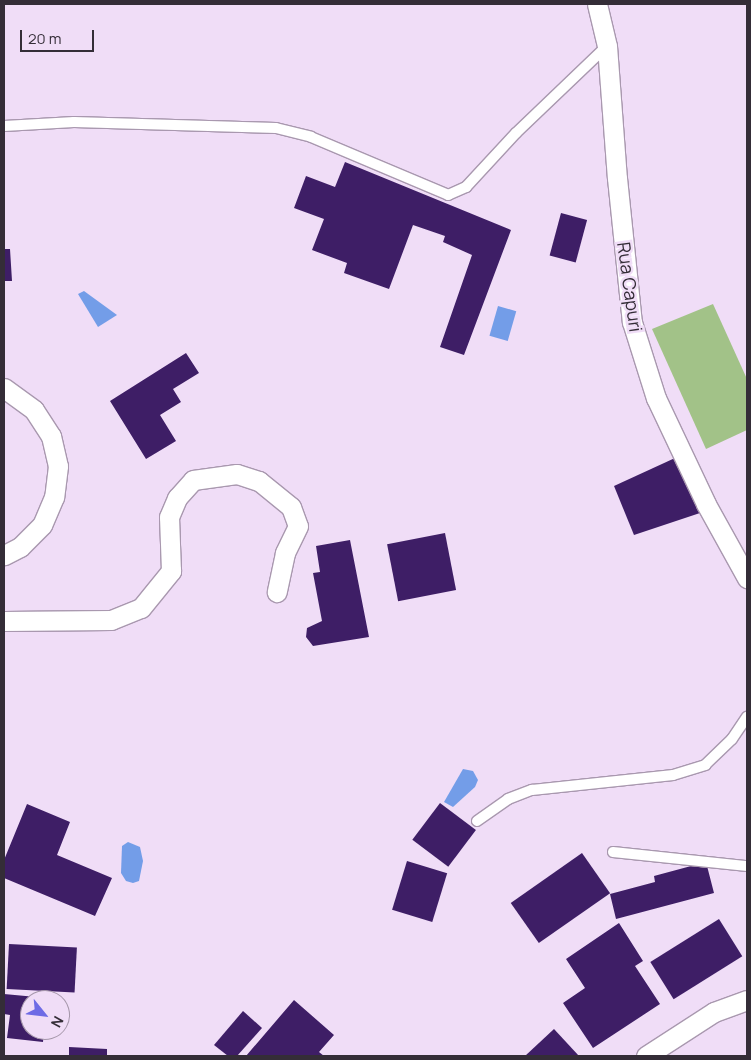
<!DOCTYPE html>
<html>
<head>
<meta charset="utf-8">
<style>
  body { margin:0 }
  #map { position:relative; width:751px; height:1060px; overflow:hidden; background:#f0ddf7; font-family:Manrope,sans-serif }
  div>[style] { position:absolute }
  [style*='--x'] { left:calc(var(--x)*1px); top:calc(var(--y)*1px); width:calc(var(--w)*1px); rotate:calc(var(--a)*1deg) }
  .green>* { inset:0; background:#a2c288 }
  .water>* { inset:0; background:#739de8; transform-origin:0 0 }
  .building>* { inset:0; background:#3e1e66; transform-origin:0 0 }
  .roads { filter:drop-shadow(1px 0 #a998af) drop-shadow(-1px 0 #a998af) drop-shadow(0 1px #a998af) drop-shadow(0 -1px #a998af) }
  .lane>* { height:10px; margin:-5px; padding:0 5px; transform-origin:5px; border-radius:5px; background:#fff }
  .street>* { height:19px; margin:-9.5px; padding:0 9.5px; transform-origin:9.5px; border-radius:9.5px; background:#fff }
  span { translate:-50% -50%; white-space:nowrap; text-align:center; line-height:1.15; -webkit-text-stroke:5px #f0ddf7; paint-order:stroke }
  .street-label { font-size:18px; color:#342d37 }
  .frame { position:absolute; inset:0; border:5px solid #342d37; pointer-events:none }
  .north { position:absolute; left:20px; top:990px; width:50px; height:50px; box-sizing:border-box; background:#f0ddf7; border:1px solid #a597aa; border-radius:50%; rotate:119deg; font-size:14px; font-weight:700; line-height:20px; text-align:center; color:#342d37 }
  .north::after { content:''; display:block; margin:auto; width:18px; height:22px; background:#6e6be5; clip-path:polygon(50% 0,100% 100%,50% 72%,0 100%) }
  .scale { position:absolute; left:20px; top:30px; width:74px; height:22px; box-sizing:border-box; border:2px solid #342d37; border-top:0; padding-left:6px; font-size:15px; line-height:18px; white-space:nowrap; color:#342d37; -webkit-text-stroke:4px #f0ddf7; paint-order:stroke }
</style>
</head>
<body>
<div id="map">
  <div class="green">
    <div style="clip-path:polygon(713px 304px,747px 379px,747px 430px,706px 449px,652px 329px)"></div>
  </div>
  <div class="water">
    <div style="clip-path:polygon(84px 291px,117px 315px,98px 327px,78px 294px)"></div>
    <div style="left:498px;top:306px;width:19px;height:31px;rotate:16deg"></div>
    <div style="clip-path:polygon(463px 769px,473px 771px,478px 780px,475px 787px,453px 807px,444px 802px)"></div>
    <div style="clip-path:polygon(128px 842px,140px 847px,143px 861px,139px 881px,133px 883px,126px 881px,121px 873px,122px 846px)"></div>
  </div>
  <div class="building">
    <div style="clip-path:polygon(345px 162px,511px 230px,464px 355px,440px 347px,472px 255px,443px 242px,445px 236px,413px 225px,389px 289px,344px 273px,347px 263px,312px 250px,324px 219px,294px 208px,306px 176px,335px 187px)"></div>
    <div style="left:561px;top:213px;width:27px;height:44px;rotate:15deg"></div>
    <div style="clip-path:polygon(4px 249px,10px 249px,12px 281px,4px 281px)"></div>
    <div style="clip-path:polygon(186px 353px,199px 373px,173px 389px,181px 402px,160px 415px,176px 441px,146px 459px,110px 401px)"></div>
    <div style="clip-path:polygon(675px 458px,700px 513px,634px 535px,614px 486px)"></div>
    <div style="left:445px;top:533px;width:58px;height:59px;rotate:79deg"></div>
    <div style="clip-path:polygon(350px 540px,369px 637px,313px 646px,306px 637px,307px 628px,322px 621px,313px 573px,320px 572px,316px 546px)"></div>
    <div style="left:440px;top:803px;width:45px;height:46px;rotate:37deg"></div>
    <div style="clip-path:polygon(27px 804px,70px 822px,57px 855px,112px 878px,95px 916px,4px 878px,4px 860px)"></div>
    <div style="left:582px;top:853px;width:49px;height:87px;rotate:55deg"></div>
    <div style="left:407px;top:861px;width:42px;height:51px;rotate:17deg"></div>
    <div style="clip-path:polygon(706px 862px,714px 893px,616px 919px,610px 894px,655px 882px,654px 876px)"></div>
    <div style="left:719px;top:919px;width:44px;height:81px;rotate:58deg"></div>
    <div style="clip-path:polygon(619px 923px,643px 961px,635px 966px,660px 1004px,593px 1048px,563px 1003px,585px 988px,566px 959px)"></div>
    <div style="left:9px;top:944px;width:68px;height:45px;rotate:3deg"></div>
    <div style="clip-path:polygon(4px 994px,47px 998px,30px 1000px,30px 1030px,44px 1030px,43px 1042px,7px 1038px,10px 1015px,4px 1014px)"></div>
    <div style="clip-path:polygon(294px 1000px,334px 1035px,319px 1052px,324px 1056px,246px 1056px)"></div>
    <div style="clip-path:polygon(243px 1011px,262px 1028px,237px 1056px,228px 1056px,214px 1045px)"></div>
    <div style="clip-path:polygon(554px 1029px,579px 1056px,525px 1056px)"></div>
    <div style="clip-path:polygon(69px 1047px,107px 1049px,107px 1056px,69px 1056px)"></div>
  </div>
  <div class="roads">
    <div class="lane">
      <div style="--x:4;--y:126;--w:70;--a:-3.3"></div>
      <div style="--x:74;--y:122;--w:202;--a:1.7"></div>
      <div style="--x:276;--y:128;--w:36;--a:14"></div>
      <div style="--x:311;--y:137;--w:149;--a:22.9"></div>
      <div style="--x:448;--y:195;--w:20;--a:-24"></div>
      <div style="--x:466;--y:187;--w:74;--a:-47.2"></div>
      <div style="--x:516;--y:133;--w:126;--a:-43.7"></div>
      <div style="--x:477;--y:821;--w:38;--a:-35"></div>
      <div style="--x:508;--y:799;--w:26;--a:-21"></div>
      <div style="--x:532;--y:790;--w:142;--a:-6.1"></div>
      <div style="--x:673;--y:775;--w:34;--a:-17"></div>
      <div style="--x:705;--y:765;--w:37;--a:-44"></div>
      <div style="--x:732;--y:739;--w:27;--a:-56"></div>
      <div style="--x:613;--y:852;--w:135;--a:6"></div>
    </div>
    <div class="street">
      <div style="--x:597;--y:4;--w:43;--a:76.6"></div>
      <div style="--x:607;--y:46;--w:132;--a:85.7"></div>
      <div style="--x:617;--y:178;--w:145;--a:84.1"></div>
      <div style="--x:632;--y:322;--w:80;--a:72.5"></div>
      <div style="--x:656;--y:398;--w:117;--a:64.7"></div>
      <div style="--x:706;--y:504;--w:85;--a:61"></div>
      <div style="--x:4;--y:388;--w:37;--a:36"></div>
      <div style="--x:34;--y:410;--w:31;--a:57"></div>
      <div style="--x:51;--y:436;--w:31;--a:77"></div>
      <div style="--x:58;--y:466;--w:31;--a:97"></div>
      <div style="--x:54;--y:497;--w:30;--a:113"></div>
      <div style="--x:42;--y:525;--w:31;--a:135"></div>
      <div style="--x:20;--y:547;--w:18;--a:153"></div>
      <div style="--x:4;--y:621;--w:107;--a:-0.5"></div>
      <div style="--x:111;--y:620;--w:32;--a:-22"></div>
      <div style="--x:141;--y:608;--w:48;--a:-51"></div>
      <div style="--x:171;--y:571;--w:54;--a:-92.1"></div>
      <div style="--x:169;--y:517;--w:21;--a:-67"></div>
      <div style="--x:177;--y:498;--w:24;--a:-48"></div>
      <div style="--x:193;--y:480;--w:44;--a:-7.8"></div>
      <div style="--x:237;--y:474;--w:23;--a:18"></div>
      <div style="--x:259;--y:481;--w:41;--a:39.1"></div>
      <div style="--x:291;--y:507;--w:20;--a:70"></div>
      <div style="--x:298;--y:526;--w:30;--a:116"></div>
      <div style="--x:285;--y:553;--w:40;--a:102"></div>
      <div style="--x:646;--y:1056;--w:81;--a:-32.9"></div>
      <div style="--x:714;--y:1012;--w:35;--a:-20"></div>
    </div>
  </div>
  <div class="street-label">
    <span style="left:630px;top:287px;rotate:82deg">Rua Capuri</span>
  </div>
  <div class="frame"></div>
  <div class="north">N</div>
  <div class="scale">20 m</div>
</div>
</body>
</html>
